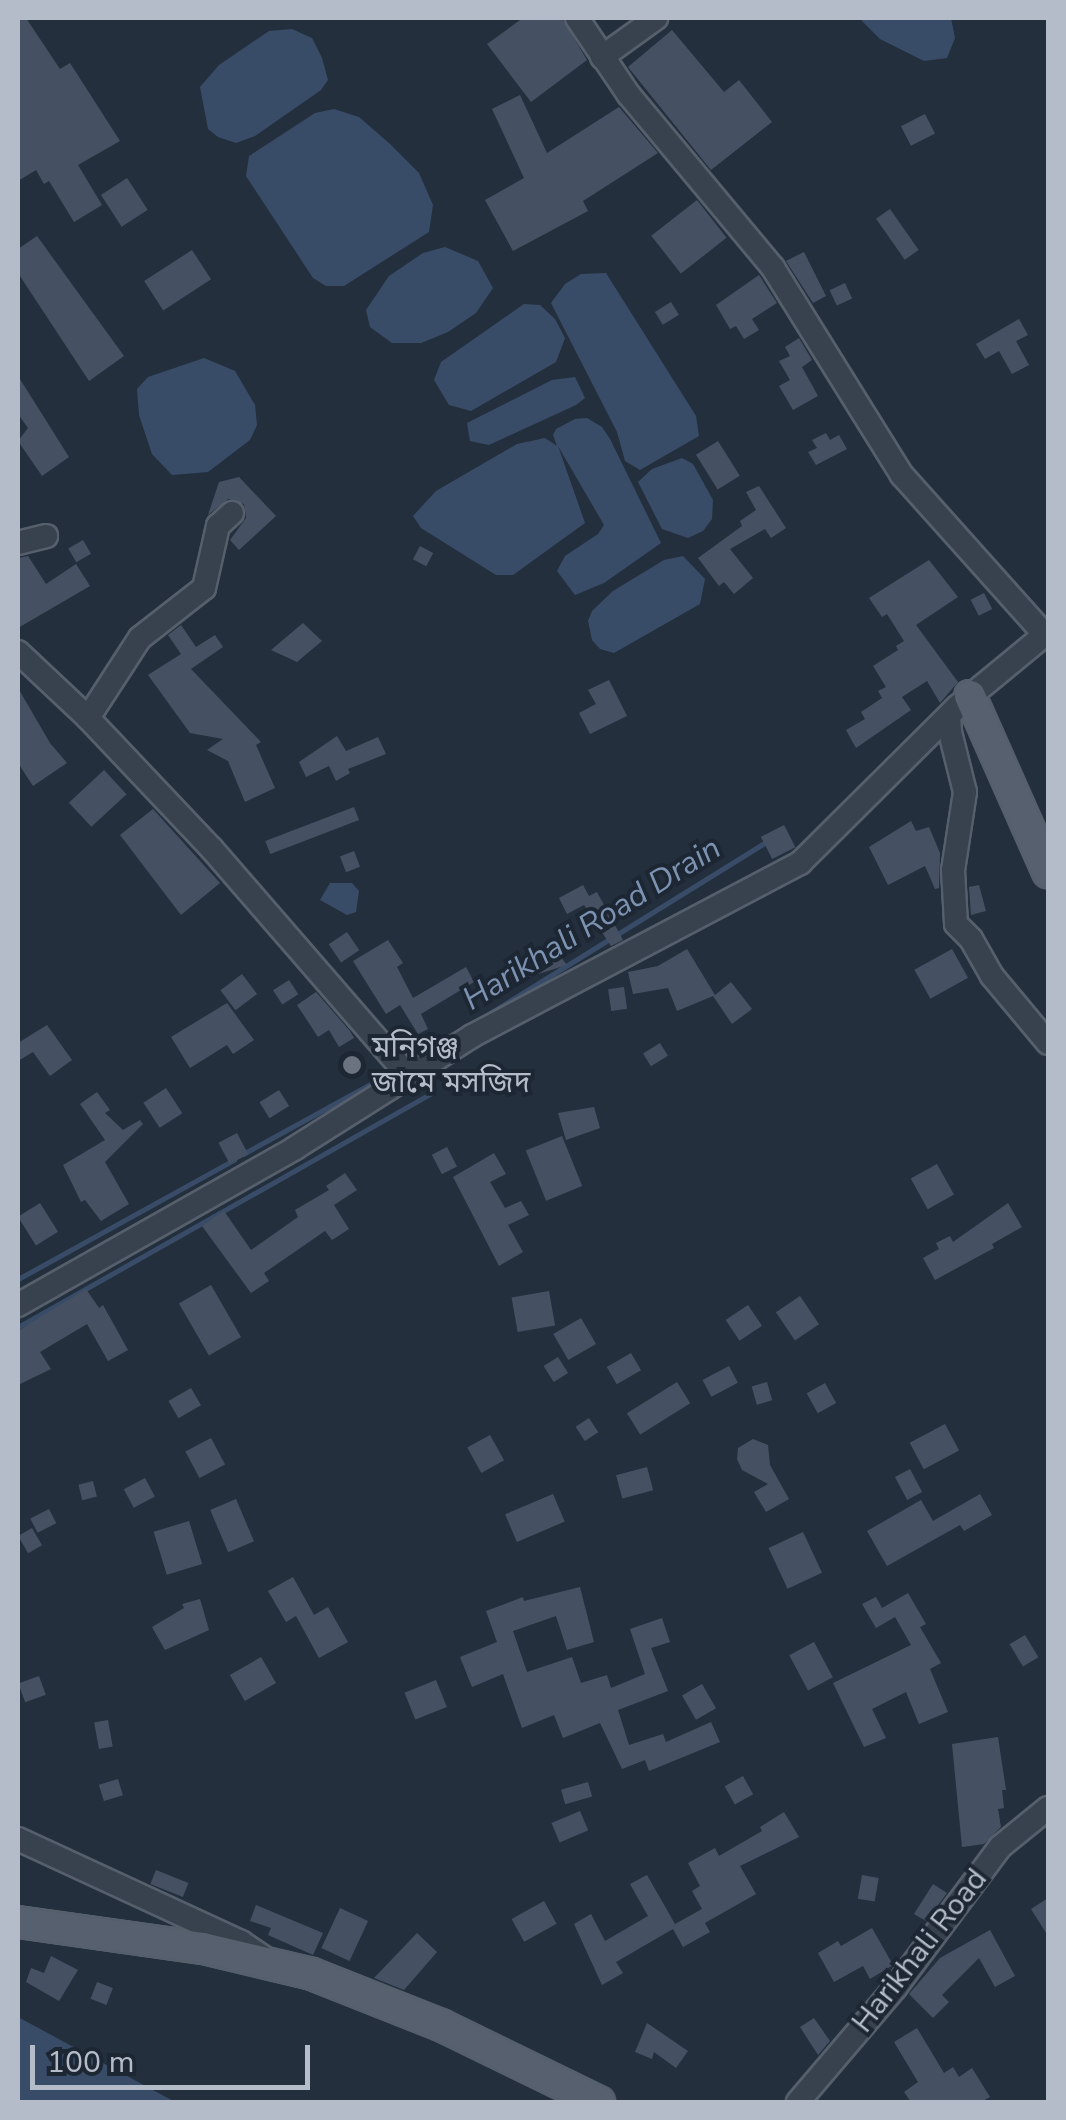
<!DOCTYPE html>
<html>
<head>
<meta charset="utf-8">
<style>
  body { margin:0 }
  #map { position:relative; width:1066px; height:2120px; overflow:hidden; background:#242f3e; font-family:"Nunito Sans","Noto Sans Bengali",sans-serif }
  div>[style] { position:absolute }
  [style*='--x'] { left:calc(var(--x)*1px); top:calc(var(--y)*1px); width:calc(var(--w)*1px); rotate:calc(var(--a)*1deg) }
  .water>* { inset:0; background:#394c67 }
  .stream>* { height:5px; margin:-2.5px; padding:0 2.5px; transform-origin:2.5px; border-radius:2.5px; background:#394c67 }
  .building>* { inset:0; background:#455162; transform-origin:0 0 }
  .roads { filter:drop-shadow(2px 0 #565f6c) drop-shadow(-2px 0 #565f6c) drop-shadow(0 2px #565f6c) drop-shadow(0 -2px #565f6c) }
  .minor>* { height:22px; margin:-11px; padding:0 11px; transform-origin:11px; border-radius:11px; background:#38414e }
  .major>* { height:30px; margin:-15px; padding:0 15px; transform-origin:15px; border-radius:15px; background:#56606e }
  .dots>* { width:28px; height:28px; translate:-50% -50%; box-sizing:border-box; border:5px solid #1d2633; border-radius:50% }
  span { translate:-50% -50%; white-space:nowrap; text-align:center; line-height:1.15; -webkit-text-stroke:8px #1d2633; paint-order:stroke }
  .poi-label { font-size:30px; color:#b4bcc9 }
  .left { translate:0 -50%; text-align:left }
  .street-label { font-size:30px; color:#b4bcc9 }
  .water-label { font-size:32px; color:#7c92b1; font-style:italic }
  .frame { position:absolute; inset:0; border:20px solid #b4bcc9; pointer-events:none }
  .scale { position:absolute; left:30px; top:2045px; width:280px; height:45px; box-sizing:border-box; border:5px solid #b4bcc9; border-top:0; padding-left:12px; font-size:30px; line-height:35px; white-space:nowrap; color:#b4bcc9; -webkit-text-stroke:8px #1d2633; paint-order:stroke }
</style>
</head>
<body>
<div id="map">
  <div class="water">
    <div style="clip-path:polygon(859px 18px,951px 18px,955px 38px,947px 58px,924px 61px,880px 39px)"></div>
    <div style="clip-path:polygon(292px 29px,312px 38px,322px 58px,328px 80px,321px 90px,255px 136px,236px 143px,218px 137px,208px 129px,200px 87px,219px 65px,269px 31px)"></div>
    <div style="clip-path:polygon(334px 109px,359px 117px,390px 144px,419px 173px,433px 205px,429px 232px,344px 286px,326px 286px,313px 278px,246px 176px,249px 156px,315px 113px)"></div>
    <div style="clip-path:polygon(445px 247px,478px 261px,493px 288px,476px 313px,448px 332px,421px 343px,392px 343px,370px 327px,366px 310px,389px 276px,423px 253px)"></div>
    <div style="clip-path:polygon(606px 273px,696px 416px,699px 436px,640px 470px,625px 461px,617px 432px,551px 303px,565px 284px,581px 274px)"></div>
    <div style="clip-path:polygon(524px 304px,540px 305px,555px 319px,565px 338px,556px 362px,471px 411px,449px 405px,434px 380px,441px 362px)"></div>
    <div style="clip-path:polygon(204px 358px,235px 371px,255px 405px,257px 425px,250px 440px,208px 472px,172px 475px,152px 454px,139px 415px,137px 389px,148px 377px)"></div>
    <div style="clip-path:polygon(575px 377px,585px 398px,576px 405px,489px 445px,470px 441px,467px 423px,552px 380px)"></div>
    <div style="clip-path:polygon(587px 418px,602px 427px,610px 439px,661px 543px,604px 583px,575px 595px,557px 571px,565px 556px,598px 534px,604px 525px,558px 446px,585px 523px,513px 575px,496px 575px,421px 528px,413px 516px,436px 491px,517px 444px,545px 438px,557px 446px,553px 435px,556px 429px,575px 419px)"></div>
    <div style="clip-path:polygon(682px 458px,693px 464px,713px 500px,712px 519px,703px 531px,688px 538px,662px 529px,638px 482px,652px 469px)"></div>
    <div style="clip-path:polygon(683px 556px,705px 579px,700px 604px,614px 653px,600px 649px,592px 640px,588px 621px,592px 611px,613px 591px,664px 560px)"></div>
    <div style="clip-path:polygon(330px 883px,352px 883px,359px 891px,356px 912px,347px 915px,320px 900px)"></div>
    <div style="clip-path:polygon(18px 2017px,79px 2050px,175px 2102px,18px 2102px)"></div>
  </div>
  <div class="stream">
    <div style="--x:474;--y:1023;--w:344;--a:-31.8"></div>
    <div style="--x:243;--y:1154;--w:175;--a:-28.8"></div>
    <div style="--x:18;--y:1279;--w:247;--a:-28.9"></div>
    <div style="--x:18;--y:1327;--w:477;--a:-29.5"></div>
  </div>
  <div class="building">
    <div style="clip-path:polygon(18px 18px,26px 18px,60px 69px,70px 63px,120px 141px,78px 165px,102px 205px,74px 222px,49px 181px,44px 184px,36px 170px,18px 181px)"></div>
    <div style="clip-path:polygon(523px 18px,562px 18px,587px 60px,531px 102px,487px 44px)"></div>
    <div style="clip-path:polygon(672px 30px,724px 92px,739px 80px,772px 122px,711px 170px,628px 67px)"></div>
    <div style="clip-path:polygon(520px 95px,547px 153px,619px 107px,658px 153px,583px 201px,588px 211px,513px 251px,485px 200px,524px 178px,492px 109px)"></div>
    <div style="left:925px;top:114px;width:22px;height:27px;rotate:63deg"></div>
    <div style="left:127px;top:178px;width:38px;height:31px;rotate:57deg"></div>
    <div style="left:697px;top:200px;width:48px;height:58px;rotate:52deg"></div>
    <div style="left:890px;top:209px;width:50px;height:17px;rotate:55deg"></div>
    <div style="clip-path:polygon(37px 236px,124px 356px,89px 381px,18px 273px,18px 249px)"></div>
    <div style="left:192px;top:250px;width:35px;height:57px;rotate:57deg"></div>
    <div style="clip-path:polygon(804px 252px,826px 296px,813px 303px,786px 261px)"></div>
    <div style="clip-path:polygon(759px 275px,777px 303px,752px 319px,759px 330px,744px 339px,736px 326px,730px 329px,716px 305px)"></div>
    <div style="left:845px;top:283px;width:17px;height:17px;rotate:65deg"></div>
    <div style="left:671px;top:302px;width:15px;height:19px;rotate:58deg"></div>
    <div style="clip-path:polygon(1019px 319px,1028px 335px,1016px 341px,1029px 365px,1012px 374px,999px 351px,985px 359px,976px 344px)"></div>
    <div style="clip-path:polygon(799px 338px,812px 360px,802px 367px,818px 396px,793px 410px,779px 386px,790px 380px,779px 361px,790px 356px,785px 347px)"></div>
    <div style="clip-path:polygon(18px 376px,69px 457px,42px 476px,18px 441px,28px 428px,18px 414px)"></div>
    <div style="clip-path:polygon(826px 433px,830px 440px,839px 435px,847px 449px,816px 465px,808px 452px,817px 448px,812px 440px)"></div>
    <div style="left:718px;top:441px;width:41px;height:26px;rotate:58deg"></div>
    <div style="clip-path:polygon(239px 477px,276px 516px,239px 550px,230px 540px,246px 518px,244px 504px,228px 499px,208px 515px,219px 482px)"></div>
    <div style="clip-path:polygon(759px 486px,786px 528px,771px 538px,765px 529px,730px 549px,753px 578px,734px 594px,724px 582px,719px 586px,698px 558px,742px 526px,740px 521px,756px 510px,746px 492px)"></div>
    <div style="left:83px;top:540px;width:16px;height:17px;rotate:60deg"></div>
    <div style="left:420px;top:546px;width:15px;height:15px;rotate:28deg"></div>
    <div style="clip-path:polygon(28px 556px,46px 584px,76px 564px,90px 586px,18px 628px,18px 558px)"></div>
    <div style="clip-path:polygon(929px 560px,958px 597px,916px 625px,958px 682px,940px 703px,927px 681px,902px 697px,911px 710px,856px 748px,846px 730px,865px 719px,861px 712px,882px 698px,878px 691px,886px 687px,873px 666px,898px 650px,896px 646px,904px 641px,887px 614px,882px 617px,869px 598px)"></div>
    <div style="left:984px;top:593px;width:18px;height:15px;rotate:63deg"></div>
    <div style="clip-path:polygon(303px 623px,322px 641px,297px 662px,271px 650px)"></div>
    <div style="clip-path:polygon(181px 625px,196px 647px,215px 635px,223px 647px,191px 669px,261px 742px,256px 745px,275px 788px,245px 802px,228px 761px,207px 750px,223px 739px,190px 733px,148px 675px,181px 654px,168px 635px)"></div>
    <div style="clip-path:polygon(609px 680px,627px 716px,590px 734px,579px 713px,596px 704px,588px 690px)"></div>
    <div style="clip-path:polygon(18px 688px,50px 743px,67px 763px,33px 786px,18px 763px)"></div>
    <div style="clip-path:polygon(337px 736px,346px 751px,378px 737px,386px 754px,348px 769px,350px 773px,336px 781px,329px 766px,306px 777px,299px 762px)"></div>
    <div style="left:104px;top:770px;width:33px;height:48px;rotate:47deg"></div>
    <div style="left:354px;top:807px;width:14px;height:95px;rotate:69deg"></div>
    <div style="clip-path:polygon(153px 809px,220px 883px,181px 915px,120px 835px)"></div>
    <div style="clip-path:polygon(911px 821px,916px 831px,929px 827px,940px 853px,939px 888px,935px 889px,925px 866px,888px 885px,869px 847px)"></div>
    <div style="left:784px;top:825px;width:25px;height:26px;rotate:63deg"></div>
    <div style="left:354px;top:851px;width:17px;height:15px;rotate:69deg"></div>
    <div style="clip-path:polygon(583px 885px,589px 896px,597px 892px,623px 940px,611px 946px,584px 905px,567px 914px,559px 898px)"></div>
    <div style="clip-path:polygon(979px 885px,986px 911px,971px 915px,969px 887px)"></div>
    <div style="left:347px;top:932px;width:22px;height:22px;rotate:56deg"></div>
    <div style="clip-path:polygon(388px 940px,403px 963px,397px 967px,413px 998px,466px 967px,474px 982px,421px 1014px,428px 1029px,418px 1034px,400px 1005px,386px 1014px,353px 961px)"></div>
    <div style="clip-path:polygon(687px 949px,715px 995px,731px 982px,752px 1009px,732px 1024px,713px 996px,677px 1011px,668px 988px,633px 994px,628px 972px,658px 966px)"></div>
    <div style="left:952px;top:949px;width:33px;height:43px;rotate:61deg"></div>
    <div style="clip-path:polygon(556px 951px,567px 965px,519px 980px,517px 975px)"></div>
    <div style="left:242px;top:974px;width:25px;height:27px;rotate:53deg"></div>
    <div style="left:289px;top:980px;width:17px;height:19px;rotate:57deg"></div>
    <div style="left:624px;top:987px;width:22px;height:16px;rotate:82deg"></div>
    <div style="clip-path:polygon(316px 992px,350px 1031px,354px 1038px,339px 1047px,329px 1030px,318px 1037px,297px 1005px)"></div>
    <div style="clip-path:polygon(227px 1003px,254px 1040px,233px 1054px,227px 1045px,190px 1068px,171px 1037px)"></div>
    <div style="clip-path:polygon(47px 1025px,72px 1060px,50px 1076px,33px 1052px,18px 1061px,18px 1043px)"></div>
    <div style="left:660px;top:1043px;width:15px;height:20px;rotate:58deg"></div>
    <div style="left:166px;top:1088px;width:30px;height:27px;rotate:57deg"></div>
    <div style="left:279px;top:1090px;width:19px;height:23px;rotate:58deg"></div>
    <div style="clip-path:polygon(97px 1092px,110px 1110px,105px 1113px,123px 1130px,140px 1120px,143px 1124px,105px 1162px,129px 1204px,101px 1221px,85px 1200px,81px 1202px,63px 1165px,105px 1140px,80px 1104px)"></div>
    <div style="clip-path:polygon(594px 1107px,600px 1128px,566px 1140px,558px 1113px)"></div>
    <div style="left:237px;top:1133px;width:24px;height:21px;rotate:62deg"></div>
    <div style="left:562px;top:1136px;width:54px;height:39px;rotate:68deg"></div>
    <div style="left:447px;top:1147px;width:22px;height:17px;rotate:63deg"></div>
    <div style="clip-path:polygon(494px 1153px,506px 1174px,490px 1182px,505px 1208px,521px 1201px,529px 1215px,508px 1225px,523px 1252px,499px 1266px,453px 1177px)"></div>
    <div style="left:937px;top:1164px;width:35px;height:30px;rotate:61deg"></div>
    <div style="clip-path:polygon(345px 1173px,357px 1190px,334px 1205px,349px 1229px,332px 1240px,325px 1231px,264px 1273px,269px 1281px,251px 1293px,202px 1226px,224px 1211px,251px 1250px,298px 1217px,295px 1210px,329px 1190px,326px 1186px)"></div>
    <div style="left:40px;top:1203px;width:34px;height:26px;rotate:58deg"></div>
    <div style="clip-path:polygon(1008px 1203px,1022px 1227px,992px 1244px,994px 1248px,935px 1280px,923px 1258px,939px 1249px,936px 1243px,950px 1236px,953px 1242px)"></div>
    <div style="left:211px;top:1285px;width:60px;height:37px;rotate:60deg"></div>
    <div style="clip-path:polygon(86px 1289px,99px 1308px,103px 1305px,128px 1350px,108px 1361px,87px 1324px,40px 1352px,51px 1369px,18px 1385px,18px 1331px)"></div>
    <div style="left:549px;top:1291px;width:35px;height:38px;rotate:80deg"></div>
    <div style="left:800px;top:1296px;width:34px;height:29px;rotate:56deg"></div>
    <div style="left:748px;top:1305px;width:25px;height:27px;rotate:56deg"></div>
    <div style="left:581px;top:1318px;width:30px;height:32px;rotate:60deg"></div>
    <div style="left:631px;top:1353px;width:20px;height:28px;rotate:60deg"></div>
    <div style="left:558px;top:1357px;width:19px;height:17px;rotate:58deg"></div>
    <div style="left:729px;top:1366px;width:19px;height:30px;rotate:62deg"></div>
    <div style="left:677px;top:1382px;width:25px;height:59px;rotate:58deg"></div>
    <div style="left:767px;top:1382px;width:19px;height:16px;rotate:74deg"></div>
    <div style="left:825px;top:1383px;width:23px;height:21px;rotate:61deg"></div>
    <div style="left:191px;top:1388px;width:20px;height:26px;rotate:60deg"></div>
    <div style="left:589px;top:1418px;width:17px;height:16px;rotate:57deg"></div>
    <div style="left:945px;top:1424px;width:30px;height:40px;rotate:62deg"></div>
    <div style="left:490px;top:1435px;width:29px;height:26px;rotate:61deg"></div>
    <div style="left:211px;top:1438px;width:30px;height:29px;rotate:62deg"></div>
    <div style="clip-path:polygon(753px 1439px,768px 1445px,770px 1465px,789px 1499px,766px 1512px,754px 1492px,768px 1484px,742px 1470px,737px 1459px,738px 1448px)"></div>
    <div style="left:647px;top:1467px;width:24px;height:32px;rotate:75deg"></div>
    <div style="left:910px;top:1469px;width:26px;height:17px;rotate:62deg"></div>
    <div style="left:145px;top:1478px;width:21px;height:24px;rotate:62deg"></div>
    <div style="left:93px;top:1481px;width:16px;height:15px;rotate:76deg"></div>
    <div style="left:553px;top:1494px;width:30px;height:52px;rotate:67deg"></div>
    <div style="clip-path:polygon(980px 1494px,992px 1515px,964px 1531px,960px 1525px,887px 1566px,867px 1531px,921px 1500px,933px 1521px)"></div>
    <div style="left:236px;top:1499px;width:46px;height:28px;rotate:67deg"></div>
    <div style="left:49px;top:1509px;width:16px;height:21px;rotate:63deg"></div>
    <div style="left:189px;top:1521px;width:45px;height:37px;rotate:73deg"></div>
    <div style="left:32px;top:1528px;width:20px;height:16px;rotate:60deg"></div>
    <div style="left:803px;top:1532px;width:45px;height:38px;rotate:65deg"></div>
    <div style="clip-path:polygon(293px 1577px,314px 1615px,328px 1607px,348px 1642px,319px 1658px,296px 1616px,286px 1622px,268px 1591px)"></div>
    <div style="clip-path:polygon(580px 1587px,594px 1642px,567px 1650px,556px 1616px,513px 1631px,527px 1672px,572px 1657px,581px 1683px,607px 1675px,611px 1688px,645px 1674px,630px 1629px,662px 1618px,670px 1642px,651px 1648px,668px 1691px,618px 1710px,629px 1745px,663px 1734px,666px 1742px,711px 1722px,720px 1742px,649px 1771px,645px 1760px,622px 1769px,600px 1723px,563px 1738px,554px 1715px,522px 1728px,503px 1674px,472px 1687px,460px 1657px,497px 1642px,486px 1611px,523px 1597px,524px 1601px)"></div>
    <div style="clip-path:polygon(908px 1593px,926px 1624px,920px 1627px,941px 1663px,930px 1669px,948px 1712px,919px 1724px,906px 1692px,872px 1709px,886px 1738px,864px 1747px,833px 1683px,911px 1645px,895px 1617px,876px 1628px,862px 1604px,876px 1597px,882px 1608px)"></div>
    <div style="clip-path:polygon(200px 1599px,209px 1630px,165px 1650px,152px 1627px,184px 1608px,182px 1604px)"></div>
    <div style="left:1025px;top:1635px;width:26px;height:18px;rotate:59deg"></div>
    <div style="left:814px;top:1642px;width:40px;height:28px;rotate:62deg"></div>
    <div style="left:261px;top:1657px;width:30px;height:36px;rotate:60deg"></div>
    <div style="left:39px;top:1676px;width:20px;height:22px;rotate:70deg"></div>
    <div style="left:436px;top:1680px;width:29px;height:34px;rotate:68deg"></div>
    <div style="left:702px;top:1684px;width:28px;height:23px;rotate:60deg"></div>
    <div style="left:108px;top:1720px;width:27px;height:14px;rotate:80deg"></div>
    <div style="clip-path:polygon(998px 1737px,1006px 1790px,1002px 1790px,1004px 1808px,998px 1809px,1001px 1827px,984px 1844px,962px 1847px,952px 1744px)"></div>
    <div style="left:743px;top:1776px;width:21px;height:21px;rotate:61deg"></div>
    <div style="left:118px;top:1779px;width:17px;height:20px;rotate:73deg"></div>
    <div style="left:588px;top:1782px;width:15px;height:28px;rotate:74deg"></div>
    <div style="left:580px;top:1811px;width:21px;height:31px;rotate:67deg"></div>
    <div style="clip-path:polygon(784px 1812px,799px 1837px,740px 1866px,756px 1894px,705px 1923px,710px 1932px,683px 1947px,673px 1929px,616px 1962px,623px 1973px,602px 1985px,574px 1924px,591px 1914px,605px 1941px,648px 1916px,630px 1884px,647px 1875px,675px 1924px,702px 1909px,692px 1891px,700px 1886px,688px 1863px,715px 1848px,719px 1856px,762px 1831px,760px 1827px)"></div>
    <div style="left:156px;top:1870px;width:35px;height:15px;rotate:22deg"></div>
    <div style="left:862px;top:1875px;width:17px;height:24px;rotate:10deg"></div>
    <div style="clip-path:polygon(933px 1884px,947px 1893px,926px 1921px,914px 1914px)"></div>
    <div style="clip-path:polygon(1048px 1898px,1048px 1936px,1031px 1909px)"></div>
    <div style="left:544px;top:1901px;width:26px;height:37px;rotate:61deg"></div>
    <div style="clip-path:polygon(256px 1905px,323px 1933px,313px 1955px,268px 1935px,271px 1928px,250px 1921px)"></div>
    <div style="left:340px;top:1908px;width:31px;height:44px;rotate:25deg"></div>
    <div style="clip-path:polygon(872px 1928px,893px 1965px,870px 1979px,863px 1966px,834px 1982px,818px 1953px,838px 1941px,841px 1946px)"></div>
    <div style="clip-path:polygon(990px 1930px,1015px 1976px,995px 1987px,979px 1958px,942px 1995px,949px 2002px,933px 2018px,909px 1994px,940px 1958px)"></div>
    <div style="clip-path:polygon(417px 1933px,437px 1952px,404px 1990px,374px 1978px)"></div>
    <div style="clip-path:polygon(51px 1956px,78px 1970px,59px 2001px,26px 1982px,31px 1968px,44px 1973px)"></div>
    <div style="left:97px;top:1982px;width:17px;height:18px;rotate:21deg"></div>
    <div style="clip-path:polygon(814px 2018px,830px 2041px,818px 2055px,800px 2027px)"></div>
    <div style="clip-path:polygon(647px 2023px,688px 2051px,676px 2068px,654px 2052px,652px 2059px,635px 2052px)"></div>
    <div style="clip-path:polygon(917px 2028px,944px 2073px,953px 2067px,959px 2077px,972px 2068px,990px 2097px,981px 2102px,911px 2102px,904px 2092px,918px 2082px,894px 2042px)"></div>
  </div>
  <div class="roads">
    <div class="minor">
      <div style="--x:577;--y:18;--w:93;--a:56"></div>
      <div style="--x:629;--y:95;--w:225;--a:50.2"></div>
      <div style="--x:773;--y:268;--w:244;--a:58.1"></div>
      <div style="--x:902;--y:475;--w:215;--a:48.2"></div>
      <div style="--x:602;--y:57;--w:67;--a:-35.8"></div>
      <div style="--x:18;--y:543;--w:29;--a:-14"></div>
      <div style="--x:18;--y:652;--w:96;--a:43.3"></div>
      <div style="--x:88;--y:718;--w:180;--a:46.6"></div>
      <div style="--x:212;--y:849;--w:299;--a:49.1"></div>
      <div style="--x:954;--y:710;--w:8;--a:130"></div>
      <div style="--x:949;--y:716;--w:16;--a:86"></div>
      <div style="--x:950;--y:732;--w:62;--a:76"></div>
      <div style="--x:965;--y:792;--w:79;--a:98.7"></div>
      <div style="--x:953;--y:870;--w:54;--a:86.8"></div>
      <div style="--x:956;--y:924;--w:21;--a:45"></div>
      <div style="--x:971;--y:939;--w:43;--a:60.4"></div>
      <div style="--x:992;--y:976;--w:87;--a:50.1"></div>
      <div style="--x:88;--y:718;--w:95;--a:-57"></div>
      <div style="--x:140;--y:638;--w:81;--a:-38"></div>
      <div style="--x:204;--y:588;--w:64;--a:-77.3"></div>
      <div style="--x:218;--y:526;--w:19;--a:-43"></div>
      <div style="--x:18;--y:1305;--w:318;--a:-29.5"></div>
      <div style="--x:295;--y:1148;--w:209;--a:-32.3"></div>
      <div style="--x:472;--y:1036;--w:371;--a:-27.8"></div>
      <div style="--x:800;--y:863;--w:221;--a:-44.8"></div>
      <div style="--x:957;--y:707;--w:118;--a:-39.5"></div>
      <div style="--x:18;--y:1839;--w:246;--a:24.8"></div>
      <div style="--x:241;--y:1942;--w:30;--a:34"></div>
      <div style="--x:798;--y:2102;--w:150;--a:-49.6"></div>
      <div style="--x:895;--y:1988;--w:176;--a:-53.3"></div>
      <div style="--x:1000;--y:1847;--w:62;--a:-39.1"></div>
    </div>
    <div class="major">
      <div style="--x:970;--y:696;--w:193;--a:66.1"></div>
      <div style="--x:18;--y:1922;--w:187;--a:8"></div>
      <div style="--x:203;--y:1948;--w:112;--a:13.4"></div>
      <div style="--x:312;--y:1974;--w:139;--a:21.6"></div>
      <div style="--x:441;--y:2025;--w:176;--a:26"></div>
    </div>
  </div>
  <div class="dots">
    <div style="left:352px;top:1065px;background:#6b7280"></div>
  </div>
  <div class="poi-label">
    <span class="left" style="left:372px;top:1065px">মনিগঞ্জ<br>জামে মসজিদ</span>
  </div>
  <div class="street-label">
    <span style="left:920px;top:1951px;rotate:-52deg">Harikhali Road</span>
  </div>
  <div class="water-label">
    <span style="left:592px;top:924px;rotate:-32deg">Harikhali Road Drain</span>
  </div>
  <div class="frame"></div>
  <div class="scale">100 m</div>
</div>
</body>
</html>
